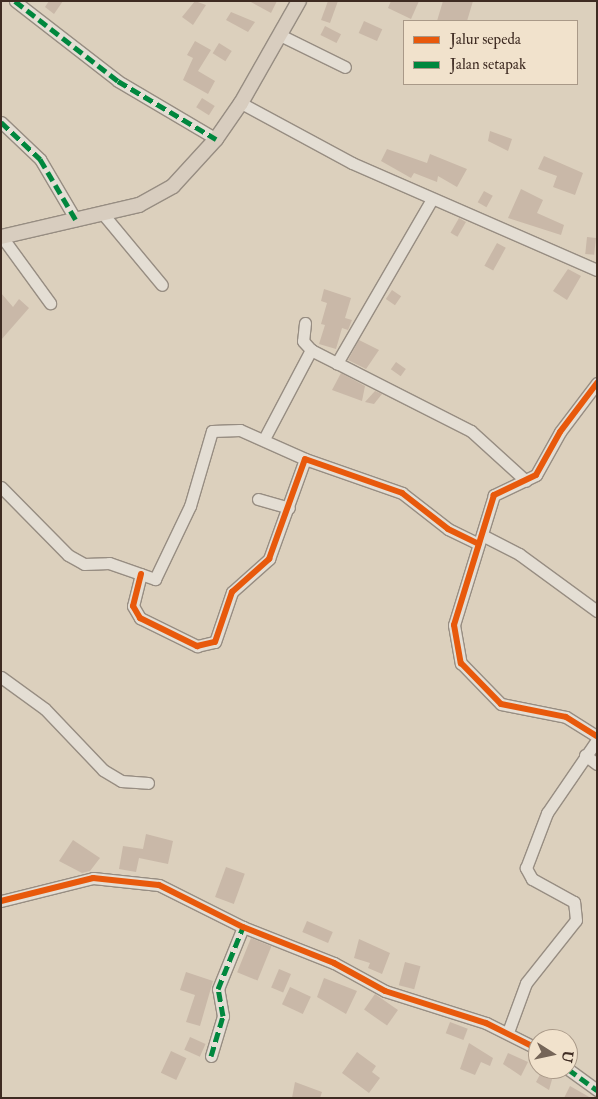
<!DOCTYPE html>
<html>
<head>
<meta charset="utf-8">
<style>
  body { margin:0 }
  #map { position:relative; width:598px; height:1099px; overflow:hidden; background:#dcd0bd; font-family:"IM FELL Double Pica",serif }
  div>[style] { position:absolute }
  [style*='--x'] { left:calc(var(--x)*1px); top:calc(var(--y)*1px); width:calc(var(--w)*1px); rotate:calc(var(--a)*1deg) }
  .building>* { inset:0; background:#c9b8a8; transform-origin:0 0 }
  .roads { filter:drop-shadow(1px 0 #978d82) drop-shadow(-1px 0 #978d82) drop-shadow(0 1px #978d82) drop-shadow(0 -1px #978d82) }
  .minor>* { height:11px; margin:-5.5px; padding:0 5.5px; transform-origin:5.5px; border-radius:5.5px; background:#e4ded4 }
  .major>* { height:14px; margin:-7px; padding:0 7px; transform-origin:7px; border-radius:7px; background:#d8cdbf }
  .quiet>* { height:5px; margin-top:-2.5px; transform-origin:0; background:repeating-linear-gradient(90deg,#00873e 0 10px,transparent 0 15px) }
  .cycleway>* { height:6px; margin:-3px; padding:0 3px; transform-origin:3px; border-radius:3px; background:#e8590c }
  span { translate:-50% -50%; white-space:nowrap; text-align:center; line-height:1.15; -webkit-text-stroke:4px #f1e2cc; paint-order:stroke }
  .frame { position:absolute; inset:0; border:2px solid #3e2b22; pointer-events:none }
  .legend { position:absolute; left:403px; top:20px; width:175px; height:65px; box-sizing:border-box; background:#f1e2cc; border:1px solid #a99988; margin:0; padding:6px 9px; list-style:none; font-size:15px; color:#3e2b22 }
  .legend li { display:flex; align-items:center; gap:10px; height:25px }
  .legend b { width:25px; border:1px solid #a99988 }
  .north { position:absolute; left:528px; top:1029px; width:50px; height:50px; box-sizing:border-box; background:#f1e2cc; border:1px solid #a99988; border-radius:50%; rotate:100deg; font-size:14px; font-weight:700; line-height:20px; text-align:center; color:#3e2b22 }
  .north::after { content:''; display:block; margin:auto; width:18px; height:22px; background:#756558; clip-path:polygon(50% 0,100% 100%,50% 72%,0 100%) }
</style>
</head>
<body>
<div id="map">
  <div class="building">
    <div style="clip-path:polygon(49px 1px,63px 1px,54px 14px,45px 7px)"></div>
    <div style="clip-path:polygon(195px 1px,206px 5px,193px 25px,182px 17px)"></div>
    <div style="clip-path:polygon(249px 1px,277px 1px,271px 13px)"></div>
    <div style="clip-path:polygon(328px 1px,338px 1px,330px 23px,321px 20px)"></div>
    <div style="clip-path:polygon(391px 1px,419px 1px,411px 19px,388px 8px)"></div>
    <div style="clip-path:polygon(443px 1px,473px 1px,467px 21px,437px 21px)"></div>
    <div style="clip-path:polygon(231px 12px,255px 22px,248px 32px,226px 20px)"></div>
    <div style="left:364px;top:21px;width:20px;height:13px;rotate:24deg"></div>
    <div style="left:325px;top:26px;width:18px;height:10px;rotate:27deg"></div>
    <div style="clip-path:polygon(195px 41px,211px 50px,198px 71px,215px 81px,208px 94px,183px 80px,193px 58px,187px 55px)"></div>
    <div style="left:219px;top:43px;width:15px;height:12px;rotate:32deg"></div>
    <div style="left:202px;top:98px;width:15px;height:11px;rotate:32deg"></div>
    <div style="clip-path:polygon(490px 131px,512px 139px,508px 151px,488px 141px)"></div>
    <div style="clip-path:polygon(387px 149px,427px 163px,430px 154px,467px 169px,457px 187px,438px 176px,437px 182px,414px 173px,411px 178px,381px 161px)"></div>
    <div style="clip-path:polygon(544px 156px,583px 173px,575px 195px,553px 187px,557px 176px,538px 169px)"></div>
    <div style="clip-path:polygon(521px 189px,543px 200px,537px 213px,564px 225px,561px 235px,508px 218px)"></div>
    <div style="left:484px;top:191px;width:10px;height:13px;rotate:29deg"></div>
    <div style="left:459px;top:218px;width:8px;height:17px;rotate:30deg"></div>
    <div style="left:587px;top:237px;width:9px;height:17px;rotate:6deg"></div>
    <div style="left:497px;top:243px;width:10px;height:26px;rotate:29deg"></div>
    <div style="clip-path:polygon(568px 269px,581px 276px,567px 300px,553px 291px)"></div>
    <div style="clip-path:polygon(324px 289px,351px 298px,345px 318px,352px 320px,348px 330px,342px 328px,336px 349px,319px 344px,325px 325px,321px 324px,327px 303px,321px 301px)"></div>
    <div style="left:392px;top:290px;width:11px;height:11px;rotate:34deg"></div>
    <div style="clip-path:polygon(1px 293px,13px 307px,19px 299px,29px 308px,1px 340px)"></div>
    <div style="clip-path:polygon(359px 340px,379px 350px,366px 369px,348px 360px)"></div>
    <div style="left:396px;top:362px;width:12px;height:9px;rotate:35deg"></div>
    <div style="clip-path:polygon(341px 373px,365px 386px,362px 401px,332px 390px)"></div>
    <div style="clip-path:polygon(375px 391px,382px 394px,374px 404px,365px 402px)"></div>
    <div style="clip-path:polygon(146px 834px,173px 841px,168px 864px,139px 858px,136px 872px,119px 869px,123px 846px,143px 849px)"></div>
    <div style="clip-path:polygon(73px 840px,100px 858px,90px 871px,82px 873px,59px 861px)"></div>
    <div style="left:226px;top:867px;width:20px;height:32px;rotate:20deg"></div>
    <div style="left:307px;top:921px;width:28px;height:12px;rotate:23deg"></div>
    <div style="left:251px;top:938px;width:22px;height:37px;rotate:22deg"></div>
    <div style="clip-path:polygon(359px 939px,390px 953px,382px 974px,368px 968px,370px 963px,354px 958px)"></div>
    <div style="left:405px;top:962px;width:16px;height:24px;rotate:15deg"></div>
    <div style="left:279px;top:969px;width:13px;height:20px;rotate:23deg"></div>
    <div style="clip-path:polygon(186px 972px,213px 981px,200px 1026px,186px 1022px,195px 995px,180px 990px)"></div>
    <div style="clip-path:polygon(324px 978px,357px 991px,346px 1014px,317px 997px)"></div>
    <div style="left:290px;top:987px;width:23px;height:19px;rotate:25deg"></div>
    <div style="left:375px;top:994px;width:28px;height:19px;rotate:35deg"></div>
    <div style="left:450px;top:1022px;width:19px;height:12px;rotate:21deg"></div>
    <div style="left:190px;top:1037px;width:17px;height:14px;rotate:24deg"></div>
    <div style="clip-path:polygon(469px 1043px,493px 1058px,490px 1066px,481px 1062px,475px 1075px,460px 1069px)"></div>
    <div style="left:171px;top:1051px;width:17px;height:24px;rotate:25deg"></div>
    <div style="clip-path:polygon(357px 1052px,376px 1066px,372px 1072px,380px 1078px,369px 1093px,342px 1073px)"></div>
    <div style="clip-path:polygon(508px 1053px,528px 1062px,521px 1076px,503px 1064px)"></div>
    <div style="clip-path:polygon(543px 1069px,555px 1069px,549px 1090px,536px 1082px)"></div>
    <div style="clip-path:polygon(295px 1082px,322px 1092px,320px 1098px,292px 1098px)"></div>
    <div style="clip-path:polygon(570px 1086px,591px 1098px,564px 1098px)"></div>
  </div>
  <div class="roads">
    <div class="minor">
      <div style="--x:15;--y:1;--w:130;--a:37.8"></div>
      <div style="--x:118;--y:81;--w:114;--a:30.6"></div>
      <div style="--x:282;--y:36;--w:70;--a:26.2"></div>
      <div style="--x:241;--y:103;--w:126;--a:28.4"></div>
      <div style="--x:352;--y:163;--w:267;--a:23.6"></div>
      <div style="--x:1;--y:122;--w:54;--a:43.5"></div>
      <div style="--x:40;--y:159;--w:71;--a:59.5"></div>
      <div style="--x:432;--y:199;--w:190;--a:120.1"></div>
      <div style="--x:337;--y:363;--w:150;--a:26.9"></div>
      <div style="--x:471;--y:431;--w:74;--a:42.3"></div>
      <div style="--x:103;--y:214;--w:92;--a:50.3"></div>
      <div style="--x:2;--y:237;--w:82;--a:54"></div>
      <div style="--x:305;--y:323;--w:18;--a:96"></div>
      <div style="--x:303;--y:341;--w:12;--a:48"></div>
      <div style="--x:597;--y:383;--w:61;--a:127.1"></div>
      <div style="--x:560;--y:432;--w:49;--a:119.2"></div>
      <div style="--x:536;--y:475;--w:47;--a:154.5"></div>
      <div style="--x:494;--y:495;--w:136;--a:107.1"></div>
      <div style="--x:454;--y:625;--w:39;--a:80"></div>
      <div style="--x:461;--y:663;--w:57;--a:45.7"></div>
      <div style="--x:501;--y:704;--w:66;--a:11.3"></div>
      <div style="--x:566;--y:717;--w:36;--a:32"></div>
      <div style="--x:264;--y:439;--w:101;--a:-62.2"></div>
      <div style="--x:311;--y:350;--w:29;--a:27"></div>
      <div style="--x:1;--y:487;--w:95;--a:45.4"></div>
      <div style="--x:68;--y:555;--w:18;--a:29"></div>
      <div style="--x:84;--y:564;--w:25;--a:-2"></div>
      <div style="--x:109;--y:563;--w:49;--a:19.2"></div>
      <div style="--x:155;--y:579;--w:81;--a:-64.4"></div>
      <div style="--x:190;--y:506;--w:78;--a:-73.7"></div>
      <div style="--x:212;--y:431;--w:28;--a:-2"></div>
      <div style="--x:240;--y:430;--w:71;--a:24"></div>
      <div style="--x:258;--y:499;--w:32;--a:16"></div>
      <div style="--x:482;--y:535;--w:42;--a:27.2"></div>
      <div style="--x:519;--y:554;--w:97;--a:36.2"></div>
      <div style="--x:141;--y:574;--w:33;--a:104"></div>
      <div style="--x:133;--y:606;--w:14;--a:60"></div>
      <div style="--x:140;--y:618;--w:64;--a:26.2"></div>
      <div style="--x:197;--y:646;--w:18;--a:-13"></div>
      <div style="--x:215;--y:642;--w:53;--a:-71.2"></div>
      <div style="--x:232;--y:592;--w:50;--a:-41.7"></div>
      <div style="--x:269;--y:559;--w:106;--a:-70.2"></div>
      <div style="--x:305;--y:459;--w:103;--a:19.3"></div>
      <div style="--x:402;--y:493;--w:58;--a:38"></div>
      <div style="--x:448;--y:529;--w:34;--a:26"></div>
      <div style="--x:1;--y:677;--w:54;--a:36"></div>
      <div style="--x:45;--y:709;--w:84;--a:46.4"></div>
      <div style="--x:103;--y:770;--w:21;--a:31"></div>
      <div style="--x:121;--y:781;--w:27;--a:4"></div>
      <div style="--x:585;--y:755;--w:15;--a:37"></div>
      <div style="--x:1;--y:901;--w:95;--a:-14"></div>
      <div style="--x:93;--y:878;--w:66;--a:6.1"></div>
      <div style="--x:159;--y:885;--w:94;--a:26.6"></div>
      <div style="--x:243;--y:927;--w:98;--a:21.6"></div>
      <div style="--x:334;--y:963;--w:58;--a:28.8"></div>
      <div style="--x:385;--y:991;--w:106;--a:17.6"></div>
      <div style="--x:486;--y:1023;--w:58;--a:26.6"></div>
      <div style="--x:508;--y:1032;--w:52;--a:-69.8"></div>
      <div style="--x:526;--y:983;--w:80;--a:-51.6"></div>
      <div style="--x:576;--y:920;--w:18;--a:-96"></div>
      <div style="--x:574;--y:902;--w:48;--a:-151.3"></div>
      <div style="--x:532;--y:879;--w:13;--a:-119"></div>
      <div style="--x:526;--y:868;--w:59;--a:-69.1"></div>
      <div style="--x:547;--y:813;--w:88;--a:-55.6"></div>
      <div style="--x:211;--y:1056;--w:42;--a:-73.3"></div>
      <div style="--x:223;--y:1016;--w:27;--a:-100"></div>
      <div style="--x:218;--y:989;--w:67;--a:-68"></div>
      <div style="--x:568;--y:1069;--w:36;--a:36"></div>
    </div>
    <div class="major">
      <div style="--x:1;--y:237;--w:142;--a:-13.1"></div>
      <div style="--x:139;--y:205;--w:39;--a:-29"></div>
      <div style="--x:173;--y:186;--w:64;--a:-47.5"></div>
      <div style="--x:216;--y:139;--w:44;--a:-55.2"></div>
      <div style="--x:241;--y:103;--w:117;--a:-60.4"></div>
    </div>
  </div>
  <div class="quiet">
    <div style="--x:15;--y:1;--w:130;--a:37.8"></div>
    <div style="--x:118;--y:81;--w:114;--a:30.6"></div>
    <div style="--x:1;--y:122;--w:54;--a:43.5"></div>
    <div style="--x:40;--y:159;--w:71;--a:59.5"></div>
    <div style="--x:211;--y:1056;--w:42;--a:-73.3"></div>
    <div style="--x:223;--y:1016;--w:27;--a:-100"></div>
    <div style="--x:218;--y:989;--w:67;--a:-68"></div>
    <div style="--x:568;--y:1069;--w:36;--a:36"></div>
  </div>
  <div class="cycleway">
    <div style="--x:597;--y:383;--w:61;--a:127.1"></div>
    <div style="--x:560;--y:432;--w:49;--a:119.2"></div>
    <div style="--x:536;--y:475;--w:47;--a:154.5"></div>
    <div style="--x:494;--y:495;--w:136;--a:107.1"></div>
    <div style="--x:454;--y:625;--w:39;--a:80"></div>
    <div style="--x:461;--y:663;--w:57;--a:45.7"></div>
    <div style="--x:501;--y:704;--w:66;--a:11.3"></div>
    <div style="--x:566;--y:717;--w:36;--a:32"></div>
    <div style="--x:141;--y:574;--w:33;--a:104"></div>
    <div style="--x:133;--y:606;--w:14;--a:60"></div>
    <div style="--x:140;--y:618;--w:64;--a:26.2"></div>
    <div style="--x:197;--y:646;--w:18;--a:-13"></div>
    <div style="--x:215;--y:642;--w:53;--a:-71.2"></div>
    <div style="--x:232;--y:592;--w:50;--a:-41.7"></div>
    <div style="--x:269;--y:559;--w:106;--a:-70.2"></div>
    <div style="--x:305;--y:459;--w:103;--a:19.3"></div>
    <div style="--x:402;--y:493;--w:58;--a:38"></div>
    <div style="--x:448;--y:529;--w:34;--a:26"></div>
    <div style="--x:1;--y:901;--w:95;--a:-14"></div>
    <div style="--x:93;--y:878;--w:66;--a:6.1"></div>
    <div style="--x:159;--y:885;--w:94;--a:26.6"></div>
    <div style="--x:243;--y:927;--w:98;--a:21.6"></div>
    <div style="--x:334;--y:963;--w:58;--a:28.8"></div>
    <div style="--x:385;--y:991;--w:106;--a:17.6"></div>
    <div style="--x:486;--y:1023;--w:58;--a:26.6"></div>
  </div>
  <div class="frame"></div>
  <ul class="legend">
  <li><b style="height:6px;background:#e8590c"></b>Jalur sepeda</li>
  <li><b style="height:6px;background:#00873e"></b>Jalan setapak</li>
  </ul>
  <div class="north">U</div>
</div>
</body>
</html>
